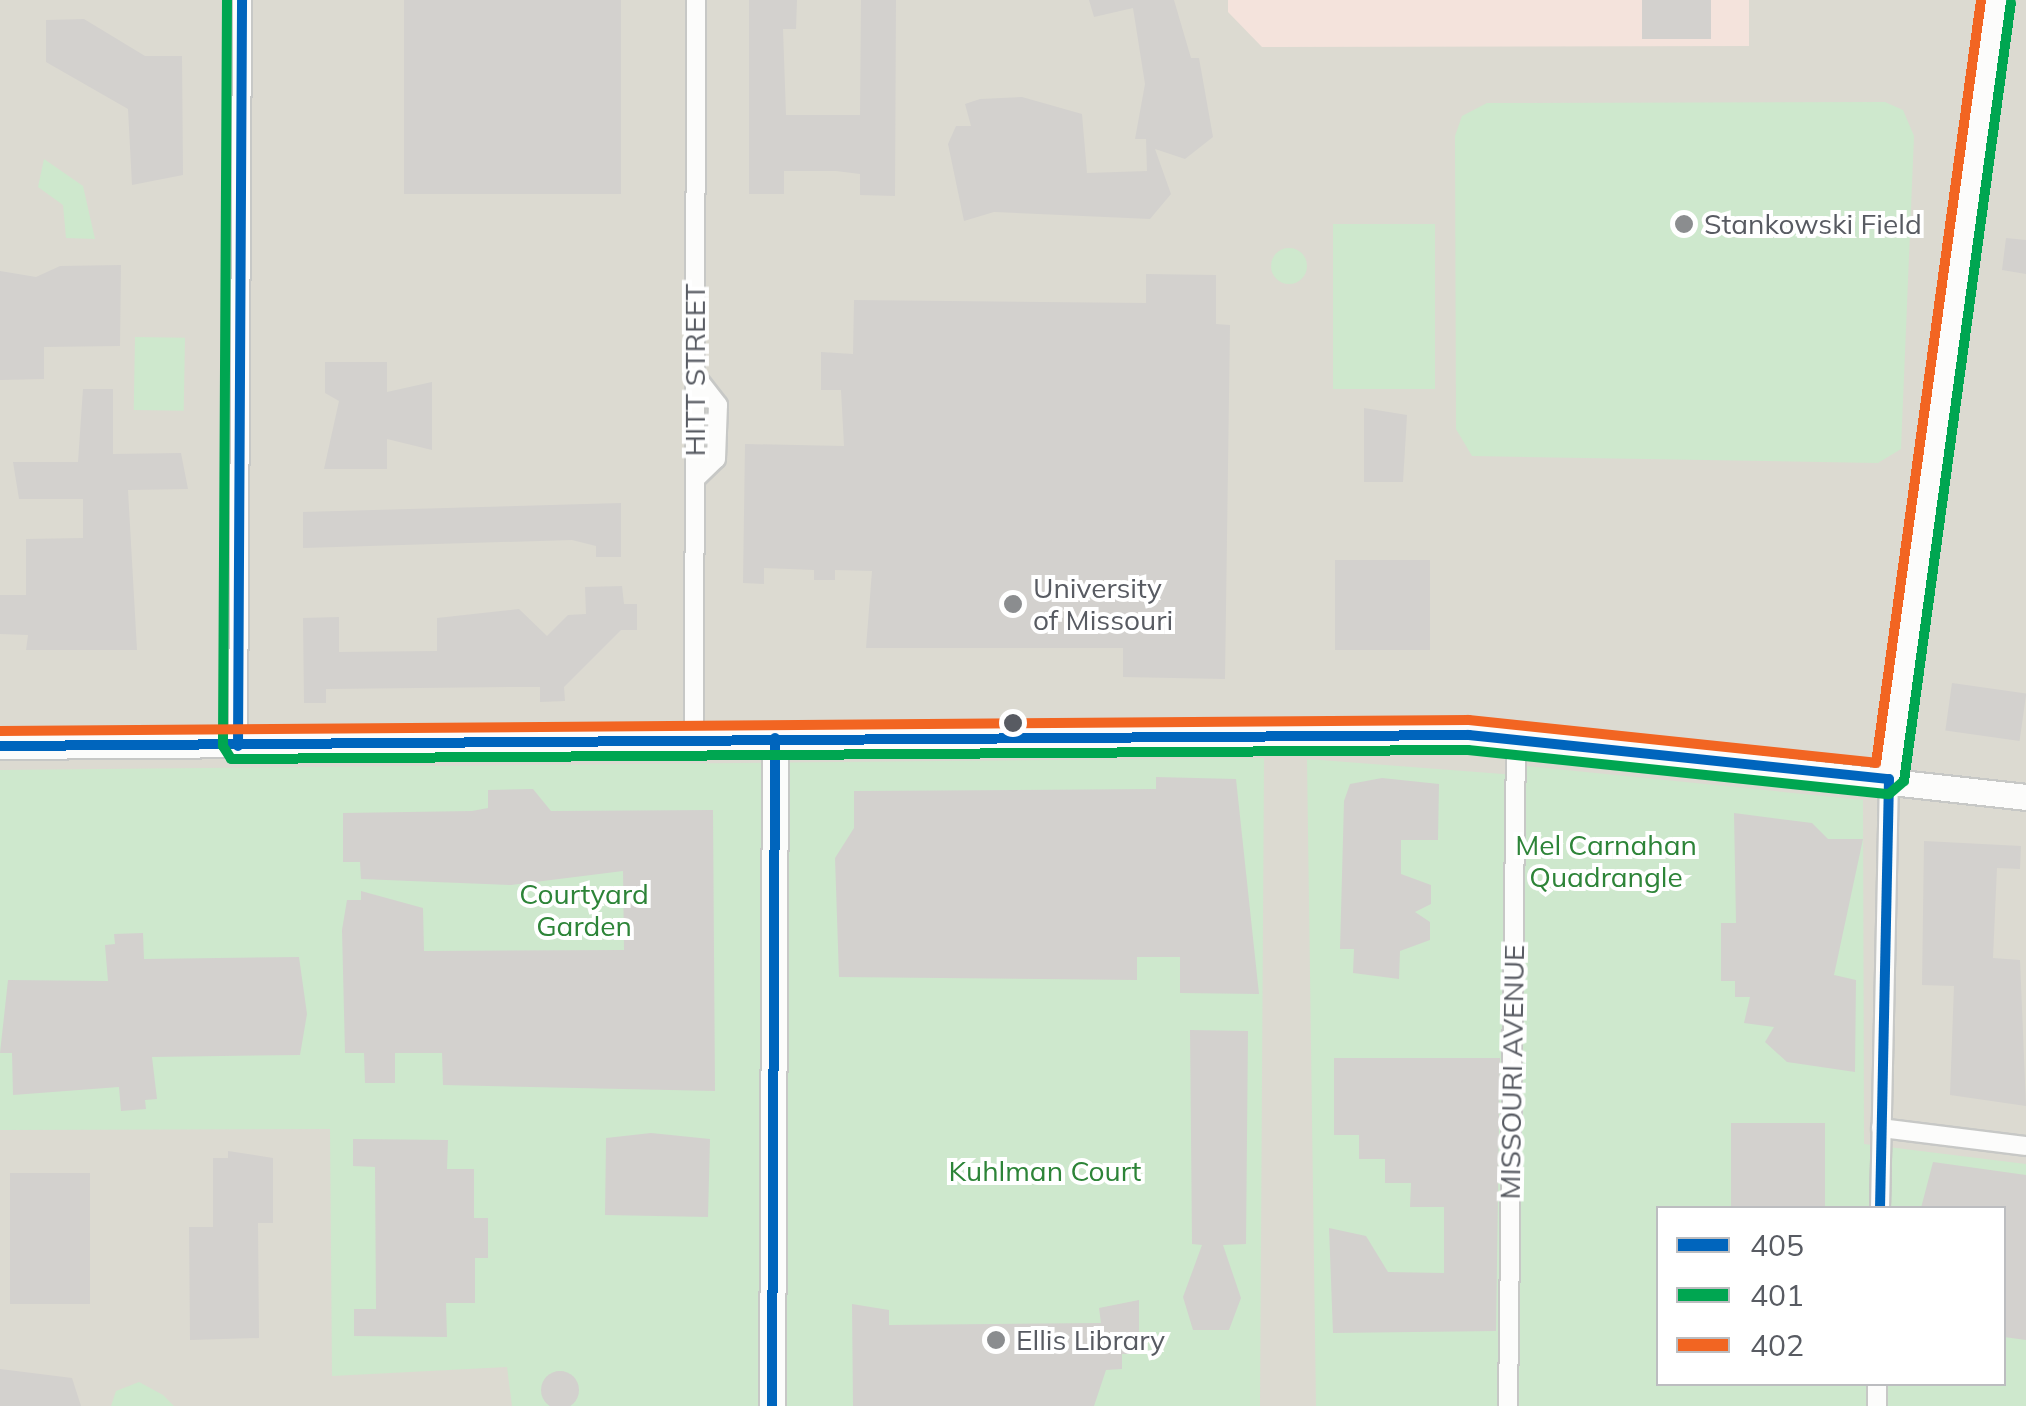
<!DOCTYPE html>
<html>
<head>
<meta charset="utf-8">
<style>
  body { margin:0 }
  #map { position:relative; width:2026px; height:1406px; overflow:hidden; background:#eae9e2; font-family:Mulish,sans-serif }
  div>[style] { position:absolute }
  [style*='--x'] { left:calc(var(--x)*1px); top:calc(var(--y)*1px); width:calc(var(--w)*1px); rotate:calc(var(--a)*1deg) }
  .education>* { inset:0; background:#dcdad1 }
  .medical>* { inset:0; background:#f4e3dc }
  .green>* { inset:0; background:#cee8cd; transform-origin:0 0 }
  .round { border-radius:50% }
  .building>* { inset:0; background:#d3d1ce; transform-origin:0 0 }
  .roads { filter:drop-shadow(2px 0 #c7c8c6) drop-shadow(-2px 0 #c7c8c6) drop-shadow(0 2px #c7c8c6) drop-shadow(0 -2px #c7c8c6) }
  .street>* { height:18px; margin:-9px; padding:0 9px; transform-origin:9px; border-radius:9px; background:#fcfcfb }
  .secondary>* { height:25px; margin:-12.5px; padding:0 12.5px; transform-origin:12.5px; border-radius:12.5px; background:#fcfcfb }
  .bus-1>* { height:10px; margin:-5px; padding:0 5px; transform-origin:5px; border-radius:5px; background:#0065bd }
  .bus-2>* { height:10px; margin:-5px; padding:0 5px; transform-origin:5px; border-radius:5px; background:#00a651 }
  .bus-3>* { height:10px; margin:-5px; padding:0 5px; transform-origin:5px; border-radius:5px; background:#f26522 }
  .dots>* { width:28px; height:28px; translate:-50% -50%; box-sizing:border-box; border:5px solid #fff; border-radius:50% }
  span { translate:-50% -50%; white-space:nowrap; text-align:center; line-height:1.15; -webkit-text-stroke:8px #fff; paint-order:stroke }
  .poi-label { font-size:28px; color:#585b62 }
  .left { translate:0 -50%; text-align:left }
  .street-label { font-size:28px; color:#585b62 }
  .park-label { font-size:28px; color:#2d8438 }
  .legend { position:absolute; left:1656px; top:1206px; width:350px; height:180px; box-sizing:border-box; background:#fff; border:2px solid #bcbdc0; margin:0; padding:12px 18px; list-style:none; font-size:30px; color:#585b62 }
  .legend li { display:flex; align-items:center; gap:20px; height:50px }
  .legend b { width:50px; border:2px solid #bcbdc0 }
</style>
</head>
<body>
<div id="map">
  <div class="education">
    <div style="clip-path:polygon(evenodd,0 0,2026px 0,2026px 1406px,0 1406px,0 0,1658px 1208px,2004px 1208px,2004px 1384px,1658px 1384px,1658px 1208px)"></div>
  </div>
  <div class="medical">
    <div style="clip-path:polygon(1228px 0,1749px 0,1749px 46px,1262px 47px,1228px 12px)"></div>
  </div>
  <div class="green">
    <div style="clip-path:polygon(1487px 103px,1885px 102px,1903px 110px,1914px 136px,1901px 449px,1878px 463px,1472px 456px,1456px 429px,1455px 136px,1462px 116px)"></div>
    <div style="clip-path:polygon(44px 159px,83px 186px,95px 239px,66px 238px,63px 205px,38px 187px)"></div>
    <div style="left:1333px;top:224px;width:102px;height:165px"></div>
    <div class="round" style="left:1271px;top:248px;width:36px;height:36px"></div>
    <div style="left:135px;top:337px;width:50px;height:73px;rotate:1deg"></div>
    <div style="clip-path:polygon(1264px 758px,1260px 1406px,512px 1406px,507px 1367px,332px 1376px,330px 1129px,0 1130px,0 770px)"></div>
    <div style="clip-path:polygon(evenodd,1307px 759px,1516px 775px,1517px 765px,1536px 767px,1863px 800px,1864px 1144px,2026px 1164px,2026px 1406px,1316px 1406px,1307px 759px,1658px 1208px,2004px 1208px,2004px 1384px,1658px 1384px,1658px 1208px)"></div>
    <div style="clip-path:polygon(139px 1382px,163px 1395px,174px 1406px,111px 1406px,116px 1391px)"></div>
  </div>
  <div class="building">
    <div style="left:404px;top:0;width:217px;height:194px"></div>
    <div style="clip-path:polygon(749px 0,797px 0,796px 29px,783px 29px,786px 115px,860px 115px,861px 0,896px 0,895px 196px,860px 195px,860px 174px,836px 171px,784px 171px,784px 194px,749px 194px)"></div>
    <div style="clip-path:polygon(1089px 0,1174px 0,1191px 58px,1199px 58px,1213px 137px,1185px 159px,1155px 149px,1171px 194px,1150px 219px,994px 212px,964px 221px,948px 144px,956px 126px,971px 126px,965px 104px,980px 99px,1022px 97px,1082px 114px,1087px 173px,1147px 171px,1146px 139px,1135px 139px,1145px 84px,1133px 8px,1094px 17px)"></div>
    <div style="left:1642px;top:0;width:69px;height:39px"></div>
    <div style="clip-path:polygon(84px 19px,145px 56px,182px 56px,183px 175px,132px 185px,128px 109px,46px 62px,46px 20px)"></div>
    <div style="clip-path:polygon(2006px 238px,2026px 240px,2026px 274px,2002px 270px)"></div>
    <div style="clip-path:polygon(121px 265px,120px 346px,44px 347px,44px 379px,0 380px,0 271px,36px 277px,60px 266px)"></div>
    <div style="clip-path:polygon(1146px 274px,1216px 275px,1216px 324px,1230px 325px,1225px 679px,1123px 677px,1123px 648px,866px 648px,872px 571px,835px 570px,835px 580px,814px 580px,814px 570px,764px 568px,764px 584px,743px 583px,745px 444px,844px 446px,841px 390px,821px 390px,821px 352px,853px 354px,854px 300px,1146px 303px)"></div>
    <div style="clip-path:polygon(325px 362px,387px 362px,387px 392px,432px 382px,432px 450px,387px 439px,387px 469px,324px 469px,339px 401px,325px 393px)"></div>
    <div style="clip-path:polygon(83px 389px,113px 389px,113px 454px,181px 453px,188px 489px,128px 490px,137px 650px,26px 650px,28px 635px,0 634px,0 595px,26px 595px,26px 539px,83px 538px,83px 499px,19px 499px,13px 462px,78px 462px)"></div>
    <div style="clip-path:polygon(1364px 408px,1407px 415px,1403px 482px,1364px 482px)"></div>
    <div style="clip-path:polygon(621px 503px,621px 557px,596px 557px,596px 546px,572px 540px,303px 548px,303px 512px)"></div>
    <div style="left:1335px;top:560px;width:95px;height:90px"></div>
    <div style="clip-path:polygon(622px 586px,624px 604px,637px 604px,637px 630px,621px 630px,564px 687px,565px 701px,540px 702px,540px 687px,513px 687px,326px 689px,326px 703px,304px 703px,303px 618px,339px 617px,339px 652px,437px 651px,437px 618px,519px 609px,547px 636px,568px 615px,586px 614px,585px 587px)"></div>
    <div style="left:1952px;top:683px;width:75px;height:48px;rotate:8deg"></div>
    <div style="clip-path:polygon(1156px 777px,1236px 779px,1259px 994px,1180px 993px,1180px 957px,1137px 957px,1137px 980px,839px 977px,835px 858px,854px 828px,854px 791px,1156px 789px)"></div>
    <div style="clip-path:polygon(1382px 778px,1439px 784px,1438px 840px,1401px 840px,1401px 874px,1431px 885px,1431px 904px,1415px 912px,1430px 922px,1430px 940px,1400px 951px,1399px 979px,1353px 973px,1354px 949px,1340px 949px,1344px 801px,1350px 784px)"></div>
    <div style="clip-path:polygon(533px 789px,551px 811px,713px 810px,715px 1091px,443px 1085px,442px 1053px,395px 1053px,395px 1083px,365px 1083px,364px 1053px,345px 1053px,342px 930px,347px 900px,361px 900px,361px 891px,423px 908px,424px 951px,624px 950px,623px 871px,511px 885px,361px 879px,360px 862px,343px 862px,343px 813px,472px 811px,488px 808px,488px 790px)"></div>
    <div style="clip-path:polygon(1734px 813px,1812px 823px,1828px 839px,1863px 839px,1834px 975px,1856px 980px,1855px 1072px,1787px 1062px,1765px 1042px,1774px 1027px,1744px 1023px,1750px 997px,1735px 997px,1735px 981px,1721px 981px,1721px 923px,1736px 923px)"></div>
    <div style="clip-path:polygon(1924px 841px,2021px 846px,2020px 869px,1997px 868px,1993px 958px,2020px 960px,2026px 1106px,1950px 1095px,1954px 986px,1922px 985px)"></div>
    <div style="clip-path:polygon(143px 933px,144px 959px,299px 957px,307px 1014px,300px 1055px,152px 1057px,157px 1099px,145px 1100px,146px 1109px,121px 1111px,119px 1087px,13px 1095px,12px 1053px,0 1053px,8px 980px,108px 981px,105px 945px,115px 944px,114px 934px)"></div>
    <div style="clip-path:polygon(1190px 1030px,1248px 1031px,1246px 1244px,1223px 1245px,1241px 1298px,1229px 1330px,1193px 1330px,1183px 1297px,1202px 1245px,1192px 1244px)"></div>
    <div style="clip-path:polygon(1334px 1058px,1500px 1058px,1496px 1331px,1333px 1333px,1329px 1228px,1366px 1236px,1388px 1272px,1444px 1273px,1444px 1207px,1410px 1207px,1411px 1183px,1385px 1183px,1385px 1159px,1359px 1159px,1359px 1135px,1334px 1135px)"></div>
    <div style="left:1731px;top:1123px;width:94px;height:85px"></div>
    <div style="clip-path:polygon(651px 1133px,710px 1139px,708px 1217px,605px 1215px,606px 1138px)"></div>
    <div style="clip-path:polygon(353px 1139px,448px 1140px,447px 1169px,474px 1169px,474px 1218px,488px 1218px,488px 1258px,475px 1258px,475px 1303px,446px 1303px,447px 1337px,354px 1336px,354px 1309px,376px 1309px,375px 1167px,353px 1166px)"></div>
    <div style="clip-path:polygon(228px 1151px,273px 1158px,273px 1223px,258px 1223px,259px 1338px,190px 1340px,189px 1227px,213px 1227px,213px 1158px,228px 1158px)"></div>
    <div style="clip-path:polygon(1933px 1162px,2026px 1175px,2026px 1340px,2004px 1337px,2004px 1208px,1921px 1208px)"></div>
    <div style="left:90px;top:1173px;width:131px;height:80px;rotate:90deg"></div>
    <div style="clip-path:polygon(1139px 1300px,1139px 1354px,1122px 1354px,1122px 1369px,1106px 1370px,1094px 1406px,853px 1406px,852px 1304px,889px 1310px,889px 1325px,1101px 1323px,1099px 1308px)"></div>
    <div style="clip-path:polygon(0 1369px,72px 1378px,81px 1406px,0 1406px)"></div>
    <div class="round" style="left:541px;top:1371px;width:38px;height:38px"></div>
  </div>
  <div class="roads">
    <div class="street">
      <div style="--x:695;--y:479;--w:29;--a:-44"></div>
      <div style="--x:716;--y:459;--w:54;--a:-87.9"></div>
      <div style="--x:718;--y:405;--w:37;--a:-128"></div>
      <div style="--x:694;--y:739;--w:739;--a:-89.84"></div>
      <div style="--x:238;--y:746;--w:746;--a:-89.69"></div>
      <div style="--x:1881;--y:1128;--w:146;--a:7.1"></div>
      <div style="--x:1880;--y:1208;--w:429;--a:-88.8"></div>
      <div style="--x:1508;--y:1406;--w:668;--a:-89.31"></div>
      <div style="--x:1877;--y:1406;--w:22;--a:-90"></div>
    </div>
    <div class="secondary">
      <div style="--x:0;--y:746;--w:1469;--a:-0.43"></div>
      <div style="--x:1469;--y:735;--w:560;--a:6.35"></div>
      <div style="--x:1889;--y:779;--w:786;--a:-82.18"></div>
      <div style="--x:772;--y:1406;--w:668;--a:-89.74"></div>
    </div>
  </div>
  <div class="bus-1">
    <div style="--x:0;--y:746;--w:1469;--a:-0.43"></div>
    <div style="--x:1469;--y:735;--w:422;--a:6"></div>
    <div style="--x:1889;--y:779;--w:429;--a:91.2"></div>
    <div style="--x:238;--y:746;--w:746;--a:-89.69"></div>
    <div style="--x:772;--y:1406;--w:668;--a:-89.74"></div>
  </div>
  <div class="bus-2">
    <div style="--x:227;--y:0;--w:746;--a:90.31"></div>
    <div style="--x:223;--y:746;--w:15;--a:58"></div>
    <div style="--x:231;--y:759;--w:1237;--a:-0.42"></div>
    <div style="--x:1468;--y:750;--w:423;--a:6"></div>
    <div style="--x:1889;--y:794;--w:20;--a:-41"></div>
    <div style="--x:1904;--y:781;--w:786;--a:-82.18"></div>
  </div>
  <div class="bus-3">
    <div style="--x:0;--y:731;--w:1469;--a:-0.43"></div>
    <div style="--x:1469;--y:720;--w:409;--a:6"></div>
    <div style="--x:1876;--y:763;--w:770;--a:-82.16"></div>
  </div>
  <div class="dots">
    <div style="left:1684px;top:224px;background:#8b8d8f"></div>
    <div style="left:1013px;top:604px;background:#8b8d8f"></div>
    <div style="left:1013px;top:723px;background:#585b62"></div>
    <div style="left:996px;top:1340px;background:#8b8d8f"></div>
  </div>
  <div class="poi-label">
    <span class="left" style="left:1704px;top:224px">Stankowski Field</span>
    <span class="left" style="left:1033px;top:604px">University<br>of Missouri</span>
    <span class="left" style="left:1016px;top:1340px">Ellis Library</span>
  </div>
  <div class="street-label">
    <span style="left:695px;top:370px;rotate:-90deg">HITT STREET</span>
    <span style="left:1512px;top:1072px;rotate:-89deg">MISSOURI AVENUE</span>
  </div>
  <div class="park-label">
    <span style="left:1606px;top:861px">Mel Carnahan<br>Quadrangle</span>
    <span style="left:584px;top:910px">Courtyard<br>Garden</span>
    <span style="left:1045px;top:1171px">Kuhlman Court</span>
  </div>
  <ul class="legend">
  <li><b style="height:12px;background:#0065bd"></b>405</li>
  <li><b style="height:12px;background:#00a651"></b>401</li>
  <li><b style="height:12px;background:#f26522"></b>402</li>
  </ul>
</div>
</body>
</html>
